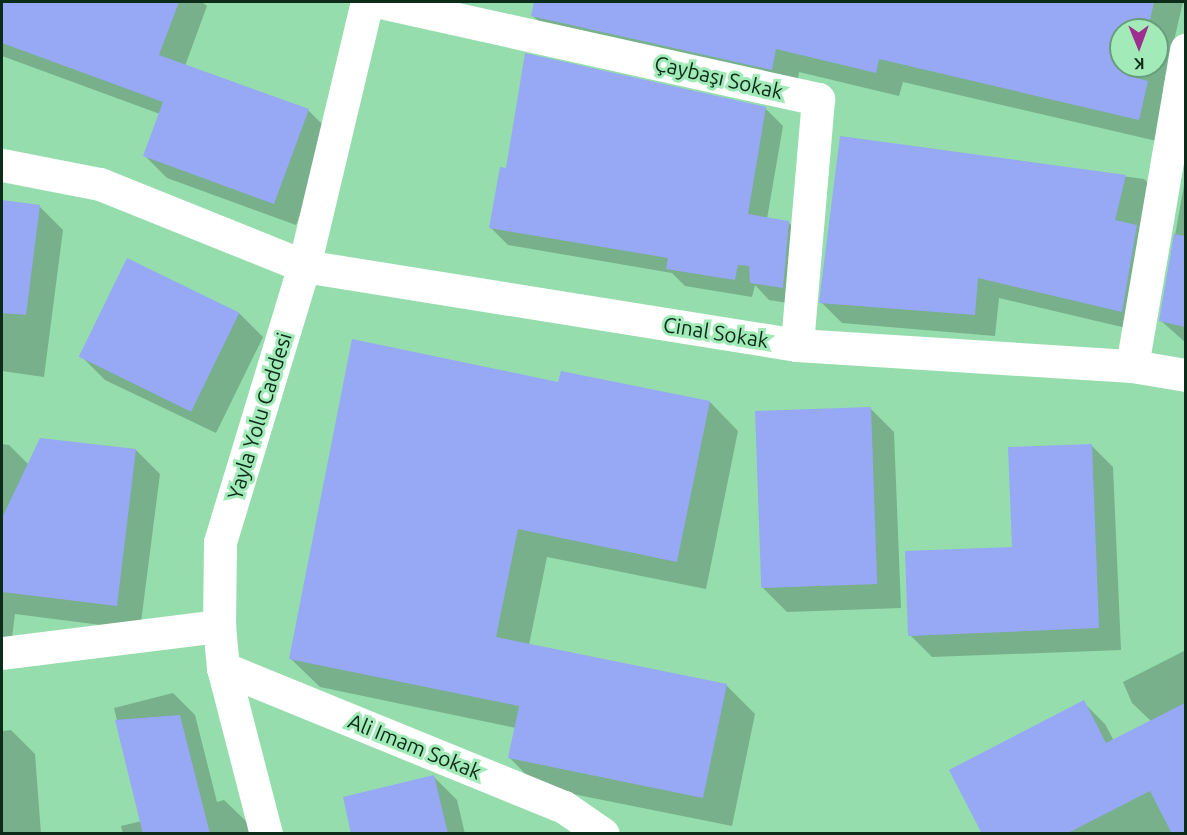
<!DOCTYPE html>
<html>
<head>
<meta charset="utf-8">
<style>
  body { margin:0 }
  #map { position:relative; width:1187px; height:835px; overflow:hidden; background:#95ddad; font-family:Ubuntu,sans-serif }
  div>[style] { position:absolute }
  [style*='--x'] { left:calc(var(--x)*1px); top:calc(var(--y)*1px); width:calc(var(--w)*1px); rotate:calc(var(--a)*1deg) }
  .shadow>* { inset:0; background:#0003 }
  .building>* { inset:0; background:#97a8f5; transform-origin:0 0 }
  .street>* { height:33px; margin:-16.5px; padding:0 16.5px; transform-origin:16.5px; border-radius:16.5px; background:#fff }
  .secondary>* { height:33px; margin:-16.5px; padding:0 16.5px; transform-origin:16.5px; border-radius:16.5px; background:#fff }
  span { translate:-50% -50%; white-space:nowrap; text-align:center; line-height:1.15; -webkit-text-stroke:6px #a2ebb9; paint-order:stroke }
  .street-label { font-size:21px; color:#0d2b19 }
  .frame { position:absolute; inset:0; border:3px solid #0d2b19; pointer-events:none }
  .north { position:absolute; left:1109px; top:18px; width:60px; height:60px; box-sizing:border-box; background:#a2ebb9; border:2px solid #669e79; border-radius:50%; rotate:179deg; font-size:16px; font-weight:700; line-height:24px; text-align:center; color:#0d2b19 }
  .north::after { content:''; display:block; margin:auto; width:21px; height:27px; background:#9e2f8e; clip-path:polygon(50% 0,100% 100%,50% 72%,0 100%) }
</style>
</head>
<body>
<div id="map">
  <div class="shadow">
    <div style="clip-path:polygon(2px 2px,202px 2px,207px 6px,185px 66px,309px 111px,331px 133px,296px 225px,167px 178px,145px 156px,160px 114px,2px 56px)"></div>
    <div style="clip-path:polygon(evenodd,536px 2px,1183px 2px,1163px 88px,1184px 109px,1178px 146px,903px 82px,899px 96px,799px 72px,796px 92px,557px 39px,533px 16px,536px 2px,1121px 30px,1157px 30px,1157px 66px,1121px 66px,1121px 30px)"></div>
    <div style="clip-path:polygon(765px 108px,783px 126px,767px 219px,788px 222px,806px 240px,800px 305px,769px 300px,755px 285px,752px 297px,685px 286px,672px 273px,508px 245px,491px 228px,507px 170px)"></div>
    <div style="clip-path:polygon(841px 138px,1144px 179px,1166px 200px,1143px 332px,999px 298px,995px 336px,842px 323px,821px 302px)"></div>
    <div style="clip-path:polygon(1184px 185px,1186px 185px,1186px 343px,1160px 320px)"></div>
    <div style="clip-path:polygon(2px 201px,39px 206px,63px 230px,44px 377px,2px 371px)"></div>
    <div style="clip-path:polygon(239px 313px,263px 337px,216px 433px,105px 380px,81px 356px)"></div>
    <div style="clip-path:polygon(559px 384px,710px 402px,738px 431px,706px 589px,547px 557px,529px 645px,726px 685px,755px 714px,732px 826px,538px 787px,510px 758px,516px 728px,320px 687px,291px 659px)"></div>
    <div style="clip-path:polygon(870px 408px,894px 432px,901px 608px,787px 612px,763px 588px)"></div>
    <div style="clip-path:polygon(2px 444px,9px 445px,29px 465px,136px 450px,160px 474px,140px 630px,15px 614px,9px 661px,2px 659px)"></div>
    <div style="clip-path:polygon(1091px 445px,1113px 467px,1121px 650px,932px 657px,910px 635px,1014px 548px)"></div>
    <div style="clip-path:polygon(1186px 650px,1186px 834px,984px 834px,1083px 702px,1105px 724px,1114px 741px,1152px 722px,1132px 703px,1123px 682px)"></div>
    <div style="clip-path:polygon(173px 693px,195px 715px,217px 802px,224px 800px,247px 822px,249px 834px,123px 834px,121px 826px,142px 821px,114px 708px)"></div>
    <div style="clip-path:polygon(11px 730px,35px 754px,41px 834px,2px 834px,2px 731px)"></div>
    <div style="clip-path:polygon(433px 776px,457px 800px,465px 834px,353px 834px)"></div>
  </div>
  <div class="building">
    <div style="clip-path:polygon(2px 2px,179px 2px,159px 55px,309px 109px,274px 204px,143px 156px,163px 102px,2px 43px)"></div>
    <div style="clip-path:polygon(534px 2px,1154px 2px,1148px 30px,1121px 30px,1121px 66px,1139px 66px,1136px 78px,1148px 81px,1139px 120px,879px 59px,876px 73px,776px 49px,772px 70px,531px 16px)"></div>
    <div style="clip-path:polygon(525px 53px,766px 107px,748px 214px,789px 221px,783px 288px,750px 283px,749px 266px,738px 265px,735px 280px,666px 269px,668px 258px,489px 228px,500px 167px,506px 168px)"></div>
    <div style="clip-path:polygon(840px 136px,1126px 175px,1115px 220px,1137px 225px,1122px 312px,978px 278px,975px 315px,819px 303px)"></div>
    <div style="clip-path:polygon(2px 200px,40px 205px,26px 315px,2px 313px)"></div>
    <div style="clip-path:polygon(1174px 234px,1185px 236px,1185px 327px,1159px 321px)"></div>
    <div style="left:127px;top:258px;width:125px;height:110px;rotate:26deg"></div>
    <div style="clip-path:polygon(352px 339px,558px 382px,561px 371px,710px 401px,677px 562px,518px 529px,496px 637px,727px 684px,703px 798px,508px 758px,519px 706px,289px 659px)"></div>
    <div style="left:871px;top:407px;width:177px;height:116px;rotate:88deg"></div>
    <div style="clip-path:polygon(40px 438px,136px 449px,117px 606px,2px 592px,2px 518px)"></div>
    <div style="clip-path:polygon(1092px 444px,1099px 628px,908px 636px,905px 551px,1012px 547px,1008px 447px)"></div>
    <div style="clip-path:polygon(1084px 700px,1106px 743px,1185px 703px,1185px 834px,1172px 834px,1150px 791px,1066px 834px,982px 834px,949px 770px)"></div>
    <div style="clip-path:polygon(180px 715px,210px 834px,143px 834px,115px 720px)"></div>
    <div style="clip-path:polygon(434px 775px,448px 834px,351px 834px,343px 797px)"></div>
  </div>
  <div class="street">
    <div style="--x:380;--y:2;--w:449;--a:12.5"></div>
    <div style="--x:818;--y:99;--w:247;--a:94.9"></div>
    <div style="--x:2;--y:165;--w:100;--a:11"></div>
    <div style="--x:100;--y:184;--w:220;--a:21.9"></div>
    <div style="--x:304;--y:266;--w:499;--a:9.1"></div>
    <div style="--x:797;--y:345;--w:336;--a:3.6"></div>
    <div style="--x:1132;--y:366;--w:55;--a:9.5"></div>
    <div style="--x:1132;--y:366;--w:321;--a:-80.3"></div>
    <div style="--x:2;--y:653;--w:219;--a:-7.1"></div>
    <div style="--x:223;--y:668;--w:368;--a:22.2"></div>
    <div style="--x:564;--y:807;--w:47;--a:34.7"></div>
  </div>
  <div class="secondary">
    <div style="--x:266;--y:834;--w:171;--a:-104.5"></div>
    <div style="--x:223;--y:668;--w:42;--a:-95.4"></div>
    <div style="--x:219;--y:626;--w:84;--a:-89.3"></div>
    <div style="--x:220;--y:542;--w:288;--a:-73.1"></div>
    <div style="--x:304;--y:266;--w:271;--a:-76.6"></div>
  </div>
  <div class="street-label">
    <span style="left:719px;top:77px;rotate:13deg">Çaybaşı Sokak</span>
    <span style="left:716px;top:332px;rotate:9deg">Cinal Sokak</span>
    <span style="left:259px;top:416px;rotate:-73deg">Yayla Yolu Caddesi</span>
    <span style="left:415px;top:746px;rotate:22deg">Ali Imam Sokak</span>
  </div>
  <div class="frame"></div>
  <div class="north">K</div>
</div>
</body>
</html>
